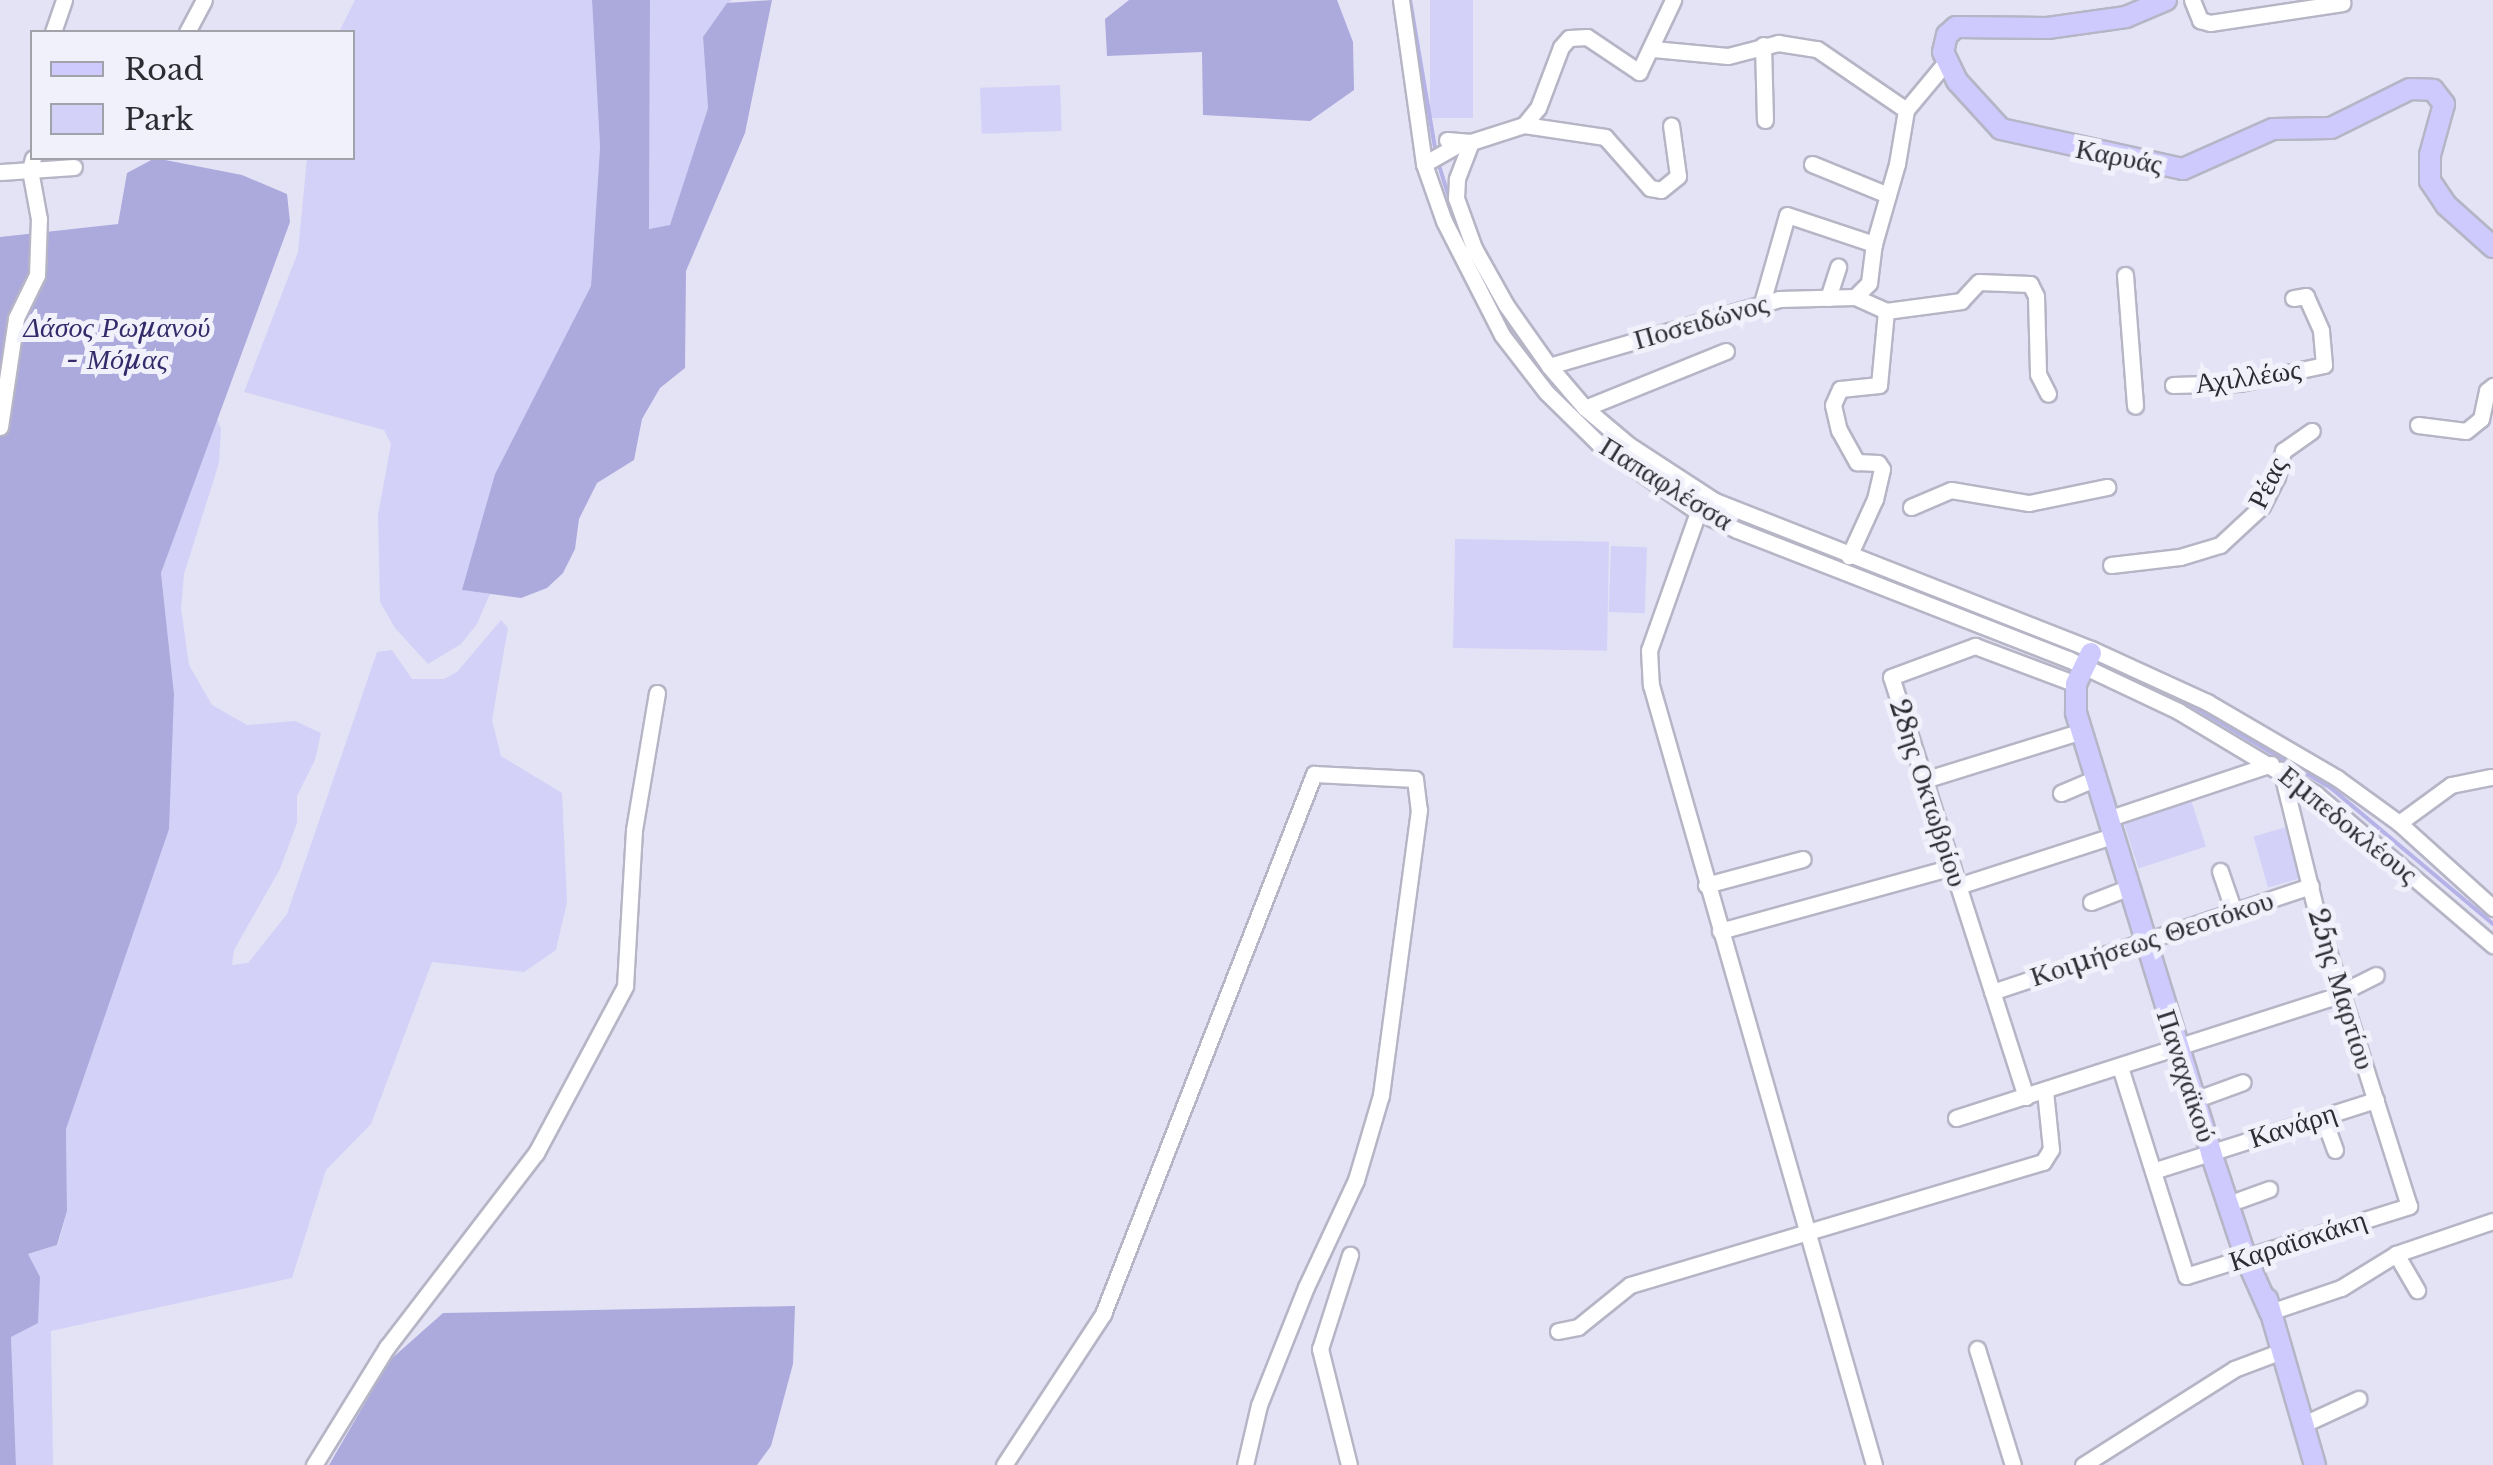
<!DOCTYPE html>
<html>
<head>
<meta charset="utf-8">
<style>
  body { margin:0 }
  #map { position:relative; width:2493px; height:1465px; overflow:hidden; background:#e4e3f5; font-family:"Libre Baskerville",serif }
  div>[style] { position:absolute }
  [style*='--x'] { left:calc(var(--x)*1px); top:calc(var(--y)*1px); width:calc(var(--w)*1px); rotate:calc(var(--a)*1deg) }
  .green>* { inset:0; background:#d3d1f7; transform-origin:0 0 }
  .forest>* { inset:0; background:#aca9dd }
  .stream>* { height:4px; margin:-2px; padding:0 2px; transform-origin:2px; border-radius:2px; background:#b5b2e7 }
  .roads { filter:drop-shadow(2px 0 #b5b5c6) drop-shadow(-2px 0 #b5b5c6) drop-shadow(0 2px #b5b5c6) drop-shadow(0 -2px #b5b5c6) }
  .minor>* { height:15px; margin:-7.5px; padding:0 7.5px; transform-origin:7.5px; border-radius:7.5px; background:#fff }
  .major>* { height:20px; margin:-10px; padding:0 10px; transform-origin:10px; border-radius:10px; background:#cecafd }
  span { translate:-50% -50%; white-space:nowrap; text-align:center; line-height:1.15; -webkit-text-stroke:10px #f1f1fc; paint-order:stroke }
  .street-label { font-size:28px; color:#2c2c32 }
  .park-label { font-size:28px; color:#362b6a; font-style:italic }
  .legend { position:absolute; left:30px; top:30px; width:325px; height:130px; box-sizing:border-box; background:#f1f1fc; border:2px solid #a2a2ab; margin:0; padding:12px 18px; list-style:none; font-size:30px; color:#2c2c32 }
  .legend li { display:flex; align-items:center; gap:20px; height:50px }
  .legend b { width:50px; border:2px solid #a2a2ab }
</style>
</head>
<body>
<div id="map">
  <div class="green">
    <div style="clip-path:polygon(355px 0,592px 0,600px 147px,591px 286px,495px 474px,463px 590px,490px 594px,477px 624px,461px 644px,428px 664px,395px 628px,380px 602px,378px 515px,391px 444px,384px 430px,244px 392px,298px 252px,307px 158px,352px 158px,352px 32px,339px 32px)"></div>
    <div style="clip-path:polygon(650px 0,732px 0,703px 37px,708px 108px,670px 226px,649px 229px)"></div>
    <div style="left:1430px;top:0;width:43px;height:118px"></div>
    <div style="left:1060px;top:85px;width:46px;height:80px;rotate:88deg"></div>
    <div style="clip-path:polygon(216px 416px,221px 429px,219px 463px,184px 574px,181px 608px,189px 665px,212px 705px,247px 725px,295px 721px,321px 733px,315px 760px,297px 796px,297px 823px,280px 869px,234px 950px,232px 965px,248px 963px,287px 914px,377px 652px,392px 650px,412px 679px,444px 679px,457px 672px,501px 620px,508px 628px,492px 720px,501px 756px,562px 793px,567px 902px,556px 950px,524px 972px,432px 962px,371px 1124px,326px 1170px,292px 1278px,51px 1331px,53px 1465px,16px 1465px,11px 1337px,38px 1322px,28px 1254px,58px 1245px,67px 1211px,66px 1129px,102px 1016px,174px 694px,161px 573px)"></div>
    <div style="left:1455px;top:539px;width:154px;height:109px;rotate:1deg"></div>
    <div style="left:1611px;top:546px;width:36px;height:66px;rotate:2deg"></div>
    <div style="left:2190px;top:797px;width:52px;height:71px;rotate:72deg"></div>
    <div style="left:2290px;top:826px;width:53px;height:38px;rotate:74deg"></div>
  </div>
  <div class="forest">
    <div style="clip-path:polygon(592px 0,650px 0,649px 229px,670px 225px,708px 108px,703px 37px,727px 3px,772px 0,745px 133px,686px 271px,685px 368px,660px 388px,642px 419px,634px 460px,597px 483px,579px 519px,575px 549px,563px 573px,547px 588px,521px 598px,462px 590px,495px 474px,591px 286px,600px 147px)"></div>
    <div style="clip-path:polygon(1129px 0,1337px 0,1353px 42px,1354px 90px,1310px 121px,1203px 115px,1202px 52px,1107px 56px,1105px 19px)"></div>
    <div style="clip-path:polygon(155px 158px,242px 175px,287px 194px,290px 222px,161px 573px,174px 694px,169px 829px,66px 1129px,67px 1211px,57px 1245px,28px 1254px,40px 1277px,38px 1323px,11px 1337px,16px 1465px,0 1465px,0 237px,118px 224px,127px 173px)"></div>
    <div style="clip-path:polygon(795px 1306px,793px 1364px,771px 1446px,757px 1465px,329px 1465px,390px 1360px,443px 1313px)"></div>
  </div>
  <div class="stream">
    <div style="--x:1410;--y:0;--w:155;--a:80.4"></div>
    <div style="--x:1438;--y:162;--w:41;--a:72.9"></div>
    <div style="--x:1500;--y:309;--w:106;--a:53.5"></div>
    <div style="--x:1722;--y:512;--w:386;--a:21.6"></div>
    <div style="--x:2094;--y:660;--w:75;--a:23.5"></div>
    <div style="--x:2176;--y:696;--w:180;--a:30.7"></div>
    <div style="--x:2331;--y:788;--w:212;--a:40"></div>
  </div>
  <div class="roads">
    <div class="minor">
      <div style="--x:1401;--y:0;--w:166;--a:82"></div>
      <div style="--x:1424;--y:164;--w:60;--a:70.7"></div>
      <div style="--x:1444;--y:221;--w:128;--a:63"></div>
      <div style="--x:1502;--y:335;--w:72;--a:52.3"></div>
      <div style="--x:1546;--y:392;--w:73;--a:44.4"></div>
      <div style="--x:1598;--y:443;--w:121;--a:34.6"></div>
      <div style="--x:1698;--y:512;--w:43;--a:24.8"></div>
      <div style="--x:1737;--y:530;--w:355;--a:21.3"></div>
      <div style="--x:2068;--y:659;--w:122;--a:25.3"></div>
      <div style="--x:2178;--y:711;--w:161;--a:31"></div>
      <div style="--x:2316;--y:794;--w:233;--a:40.5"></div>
      <div style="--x:2192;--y:0;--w:22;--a:68"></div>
      <div style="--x:2200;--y:20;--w:10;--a:17"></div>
      <div style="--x:2210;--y:23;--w:134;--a:-8.6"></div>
      <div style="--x:53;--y:32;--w:34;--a:-71"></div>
      <div style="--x:187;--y:32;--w:36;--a:-62"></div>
      <div style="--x:1763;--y:45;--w:75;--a:88.5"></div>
      <div style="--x:1653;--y:49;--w:75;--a:5.3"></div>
      <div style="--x:1728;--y:56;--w:52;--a:-14.6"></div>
      <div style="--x:1778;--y:43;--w:39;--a:9"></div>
      <div style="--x:1817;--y:49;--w:108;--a:34.4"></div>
      <div style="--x:1524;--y:125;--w:82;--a:8.4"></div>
      <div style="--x:1605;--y:137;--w:68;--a:48.6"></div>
      <div style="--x:1650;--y:188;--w:11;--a:10"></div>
      <div style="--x:1661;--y:190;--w:22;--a:-39"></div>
      <div style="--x:1678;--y:176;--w:51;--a:-97.8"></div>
      <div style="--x:1447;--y:140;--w:24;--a:5"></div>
      <div style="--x:1471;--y:142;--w:56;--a:-17.8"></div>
      <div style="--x:1524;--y:125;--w:22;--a:-51"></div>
      <div style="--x:1538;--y:108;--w:65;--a:-69.3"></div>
      <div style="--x:1561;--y:47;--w:12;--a:-48"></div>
      <div style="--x:1569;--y:38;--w:18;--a:-3"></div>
      <div style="--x:1587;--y:37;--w:63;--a:33.9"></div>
      <div style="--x:1639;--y:72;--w:80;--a:-64.7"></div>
      <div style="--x:1471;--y:142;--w:40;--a:111"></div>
      <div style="--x:1457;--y:179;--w:19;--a:93"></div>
      <div style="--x:1456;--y:198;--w:53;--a:70.2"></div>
      <div style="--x:1474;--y:248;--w:65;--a:60.7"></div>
      <div style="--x:1506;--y:305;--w:75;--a:54.8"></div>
      <div style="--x:1549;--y:366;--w:55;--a:49.4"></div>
      <div style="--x:1585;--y:408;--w:57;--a:40.1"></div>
      <div style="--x:1629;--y:445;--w:103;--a:33.1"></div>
      <div style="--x:1715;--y:501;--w:404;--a:21.5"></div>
      <div style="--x:2091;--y:649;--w:128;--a:24.6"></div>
      <div style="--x:2207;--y:702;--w:151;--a:30.3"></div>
      <div style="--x:2337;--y:778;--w:77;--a:36"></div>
      <div style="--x:2399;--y:823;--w:127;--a:42.1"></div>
      <div style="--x:1424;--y:164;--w:40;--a:-29.7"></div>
      <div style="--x:1812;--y:164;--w:82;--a:22.2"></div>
      <div style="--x:0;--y:172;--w:74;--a:-3.9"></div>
      <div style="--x:2125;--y:275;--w:131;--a:85.6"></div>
      <div style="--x:1855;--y:297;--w:20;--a:-45"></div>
      <div style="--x:1869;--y:283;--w:39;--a:-83"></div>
      <div style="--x:1874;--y:244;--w:83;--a:-74"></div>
      <div style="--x:1897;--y:164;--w:55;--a:-80.5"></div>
      <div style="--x:1906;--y:110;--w:62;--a:-50.2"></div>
      <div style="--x:1828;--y:298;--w:33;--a:-72"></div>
      <div style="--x:1762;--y:303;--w:91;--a:-74.1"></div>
      <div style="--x:1787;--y:215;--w:92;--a:18.4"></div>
      <div style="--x:1886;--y:311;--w:76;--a:-7.6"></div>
      <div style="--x:1961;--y:301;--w:26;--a:-47"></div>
      <div style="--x:1979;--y:282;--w:51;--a:2.2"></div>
      <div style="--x:2030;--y:284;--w:13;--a:63"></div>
      <div style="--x:2036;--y:296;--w:78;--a:88.5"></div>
      <div style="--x:2038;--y:374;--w:22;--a:63"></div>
      <div style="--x:1549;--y:366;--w:240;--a:-16.2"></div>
      <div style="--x:1779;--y:299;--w:76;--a:-1.5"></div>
      <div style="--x:1855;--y:297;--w:34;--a:24"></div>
      <div style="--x:1886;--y:311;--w:74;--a:95.4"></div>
      <div style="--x:1879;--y:385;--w:39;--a:174"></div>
      <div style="--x:1840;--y:389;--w:17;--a:114"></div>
      <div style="--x:1833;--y:405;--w:26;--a:77"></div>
      <div style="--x:1839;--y:430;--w:37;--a:61"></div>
      <div style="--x:1857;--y:462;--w:21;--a:3"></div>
      <div style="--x:1878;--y:463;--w:7;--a:56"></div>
      <div style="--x:1882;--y:469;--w:31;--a:103"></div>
      <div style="--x:1875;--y:499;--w:63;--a:114.5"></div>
      <div style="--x:2173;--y:385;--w:67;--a:-1.7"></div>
      <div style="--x:2240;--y:383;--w:86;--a:-12.1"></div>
      <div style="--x:2324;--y:365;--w:35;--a:-95"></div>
      <div style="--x:2321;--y:330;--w:37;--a:-114"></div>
      <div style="--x:2306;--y:296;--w:13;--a:171"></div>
      <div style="--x:1585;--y:408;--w:152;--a:-22"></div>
      <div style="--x:2418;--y:425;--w:48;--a:7.1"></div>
      <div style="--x:2466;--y:431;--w:19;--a:-39"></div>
      <div style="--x:2481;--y:419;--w:29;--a:-78"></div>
      <div style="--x:2487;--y:391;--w:8;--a:-40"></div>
      <div style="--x:0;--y:427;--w:110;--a:-81.6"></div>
      <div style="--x:16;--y:318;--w:48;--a:-64"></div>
      <div style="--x:37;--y:275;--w:56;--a:-88"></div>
      <div style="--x:39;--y:219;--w:50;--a:-100.4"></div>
      <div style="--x:30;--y:170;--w:12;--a:-76"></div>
      <div style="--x:1911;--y:507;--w:43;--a:-23"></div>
      <div style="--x:1951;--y:490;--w:79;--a:9.5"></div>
      <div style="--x:2029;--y:503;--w:80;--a:-11.6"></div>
      <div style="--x:1698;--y:512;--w:146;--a:109.5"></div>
      <div style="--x:1649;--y:650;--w:35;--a:87"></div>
      <div style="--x:1651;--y:685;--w:811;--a:74.04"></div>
      <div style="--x:2111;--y:565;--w:69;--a:-6.6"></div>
      <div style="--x:2180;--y:557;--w:42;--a:-16.7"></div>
      <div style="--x:2220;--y:545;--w:57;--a:-42.9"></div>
      <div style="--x:2262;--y:506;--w:33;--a:-63"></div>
      <div style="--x:2277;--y:477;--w:27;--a:-77"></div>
      <div style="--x:2283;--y:451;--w:35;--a:-35"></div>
      <div style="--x:1924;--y:780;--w:165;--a:-17.2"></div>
      <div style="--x:2061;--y:793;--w:39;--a:-23"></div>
      <div style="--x:2110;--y:818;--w:170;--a:-18.5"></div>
      <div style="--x:2399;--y:823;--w:64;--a:-36.2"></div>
      <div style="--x:2451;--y:785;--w:41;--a:-11.3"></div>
      <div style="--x:2220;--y:871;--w:43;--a:71.1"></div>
      <div style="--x:1706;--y:885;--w:100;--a:-15"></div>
      <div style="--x:1958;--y:886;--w:165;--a:-18"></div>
      <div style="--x:2091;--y:902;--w:39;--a:-21"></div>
      <div style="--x:1720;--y:931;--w:241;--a:-15.4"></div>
      <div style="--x:1992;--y:992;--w:336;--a:-18.4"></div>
      <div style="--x:2120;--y:1067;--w:219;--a:72.5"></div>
      <div style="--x:2186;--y:1276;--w:234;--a:-17.4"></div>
      <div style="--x:2409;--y:1206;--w:297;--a:-107.6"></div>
      <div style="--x:2319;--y:923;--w:158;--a:-103.9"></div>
      <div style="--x:2205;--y:1096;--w:40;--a:-20.2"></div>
      <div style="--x:2026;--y:1097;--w:441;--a:-107.8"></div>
      <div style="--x:1891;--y:677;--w:90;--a:-20.3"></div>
      <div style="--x:1975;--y:646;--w:108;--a:20.6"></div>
      <div style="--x:2323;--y:1117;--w:35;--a:70"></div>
      <div style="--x:1956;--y:1118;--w:395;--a:-17.8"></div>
      <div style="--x:2332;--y:997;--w:49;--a:-26.6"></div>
      <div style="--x:2153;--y:1171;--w:234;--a:-17.7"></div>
      <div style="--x:2239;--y:1200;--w:32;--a:-20"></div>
      <div style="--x:2396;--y:1254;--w:42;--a:59.7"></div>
      <div style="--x:2270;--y:1312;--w:75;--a:-18.7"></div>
      <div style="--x:2341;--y:1288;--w:65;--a:-31.7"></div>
      <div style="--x:2396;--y:1254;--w:102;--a:-18.8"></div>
      <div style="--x:1558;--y:1331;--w:20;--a:-11"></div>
      <div style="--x:1578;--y:1327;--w:67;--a:-38.9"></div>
      <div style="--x:1630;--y:1285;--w:431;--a:-16.6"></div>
      <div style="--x:2043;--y:1162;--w:15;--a:-58"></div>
      <div style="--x:2051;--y:1149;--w:58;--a:-95.9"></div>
      <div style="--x:1977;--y:1349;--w:121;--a:72.8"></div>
      <div style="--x:2304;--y:1424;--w:60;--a:-24.8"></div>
      <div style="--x:314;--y:1465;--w:139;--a:-58.3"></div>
      <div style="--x:387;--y:1347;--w:245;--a:-52.5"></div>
      <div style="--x:536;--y:1153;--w:189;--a:-61.9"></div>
      <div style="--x:625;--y:986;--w:156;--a:-86.7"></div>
      <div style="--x:634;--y:830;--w:139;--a:-80.5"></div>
      <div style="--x:1004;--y:1465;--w:181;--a:-56.7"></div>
      <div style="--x:1103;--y:1314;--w:580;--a:-68.66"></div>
      <div style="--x:1314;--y:774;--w:101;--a:2.8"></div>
      <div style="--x:1415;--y:779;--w:31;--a:83"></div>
      <div style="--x:1419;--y:810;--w:288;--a:97.6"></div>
      <div style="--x:1381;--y:1095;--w:89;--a:106.4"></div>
      <div style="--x:1356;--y:1180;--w:118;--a:115"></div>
      <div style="--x:1306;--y:1287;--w:127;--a:111.7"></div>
      <div style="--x:1259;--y:1405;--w:62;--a:103.1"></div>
      <div style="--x:1349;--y:1465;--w:120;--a:-104"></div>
      <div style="--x:1320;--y:1349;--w:99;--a:-72.3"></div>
      <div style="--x:2083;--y:1465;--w:179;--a:-32.4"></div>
      <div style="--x:2234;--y:1369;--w:51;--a:-20.6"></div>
    </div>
    <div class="major">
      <div style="--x:2166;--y:0;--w:43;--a:157"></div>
      <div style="--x:2126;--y:17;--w:79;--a:172"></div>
      <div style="--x:2048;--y:28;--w:92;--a:-179.4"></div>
      <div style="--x:1956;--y:27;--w:12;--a:138"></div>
      <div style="--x:1947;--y:35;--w:17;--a:103"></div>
      <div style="--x:1943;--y:52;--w:32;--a:64"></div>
      <div style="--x:1957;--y:81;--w:65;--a:47.5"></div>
      <div style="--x:2001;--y:129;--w:186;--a:12.4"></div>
      <div style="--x:2183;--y:169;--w:98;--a:-24"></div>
      <div style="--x:2273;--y:129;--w:58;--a:-1"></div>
      <div style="--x:2331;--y:128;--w:88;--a:-26.3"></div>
      <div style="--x:2410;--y:89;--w:23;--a:2"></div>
      <div style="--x:2433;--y:90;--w:18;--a:52"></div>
      <div style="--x:2444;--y:104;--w:53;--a:105.4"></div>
      <div style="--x:2430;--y:155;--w:26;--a:90"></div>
      <div style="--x:2430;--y:181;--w:29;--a:56"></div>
      <div style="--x:2446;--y:205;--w:63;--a:41.8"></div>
      <div style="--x:2091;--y:653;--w:34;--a:116"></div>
      <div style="--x:2076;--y:684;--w:29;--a:90"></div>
      <div style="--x:2076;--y:713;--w:460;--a:72.9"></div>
      <div style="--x:2211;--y:1153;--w:111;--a:71.6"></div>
      <div style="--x:2246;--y:1258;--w:59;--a:66"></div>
      <div style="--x:2267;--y:1299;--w:173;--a:73.9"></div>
    </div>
  </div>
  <div class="street-label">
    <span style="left:2119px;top:157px;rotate:11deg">Καρυάς</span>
    <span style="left:1701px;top:322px;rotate:-16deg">Ποσειδώνος</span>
    <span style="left:2248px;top:377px;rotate:-8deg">Αχιλλέως</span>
    <span style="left:2268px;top:483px;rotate:-64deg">Ρέας</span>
    <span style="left:1666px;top:484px;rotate:32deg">Παπαφλέσσα</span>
    <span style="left:1928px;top:793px;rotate:72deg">28ης Οκτωβρίου</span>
    <span style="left:2348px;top:825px;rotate:39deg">Εμπεδοκλέους</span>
    <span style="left:2152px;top:939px;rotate:-18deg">Κοιμήσεως Θεοτόκου</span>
    <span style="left:2341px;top:989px;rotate:73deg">25ης Μαρτίου</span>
    <span style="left:2186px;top:1076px;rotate:72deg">Παναχαϊκού</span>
    <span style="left:2293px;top:1126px;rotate:-18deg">Κανάρη</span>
    <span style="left:2298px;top:1241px;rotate:-18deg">Καραϊσκάκη</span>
  </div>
  <div class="park-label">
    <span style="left:117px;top:344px">Δάσος Ρωμανού<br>- Μόμας</span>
  </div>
  <ul class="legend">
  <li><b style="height:12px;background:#cecafd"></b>Road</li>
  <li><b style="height:28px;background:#d3d1f7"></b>Park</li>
  </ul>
</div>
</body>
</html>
